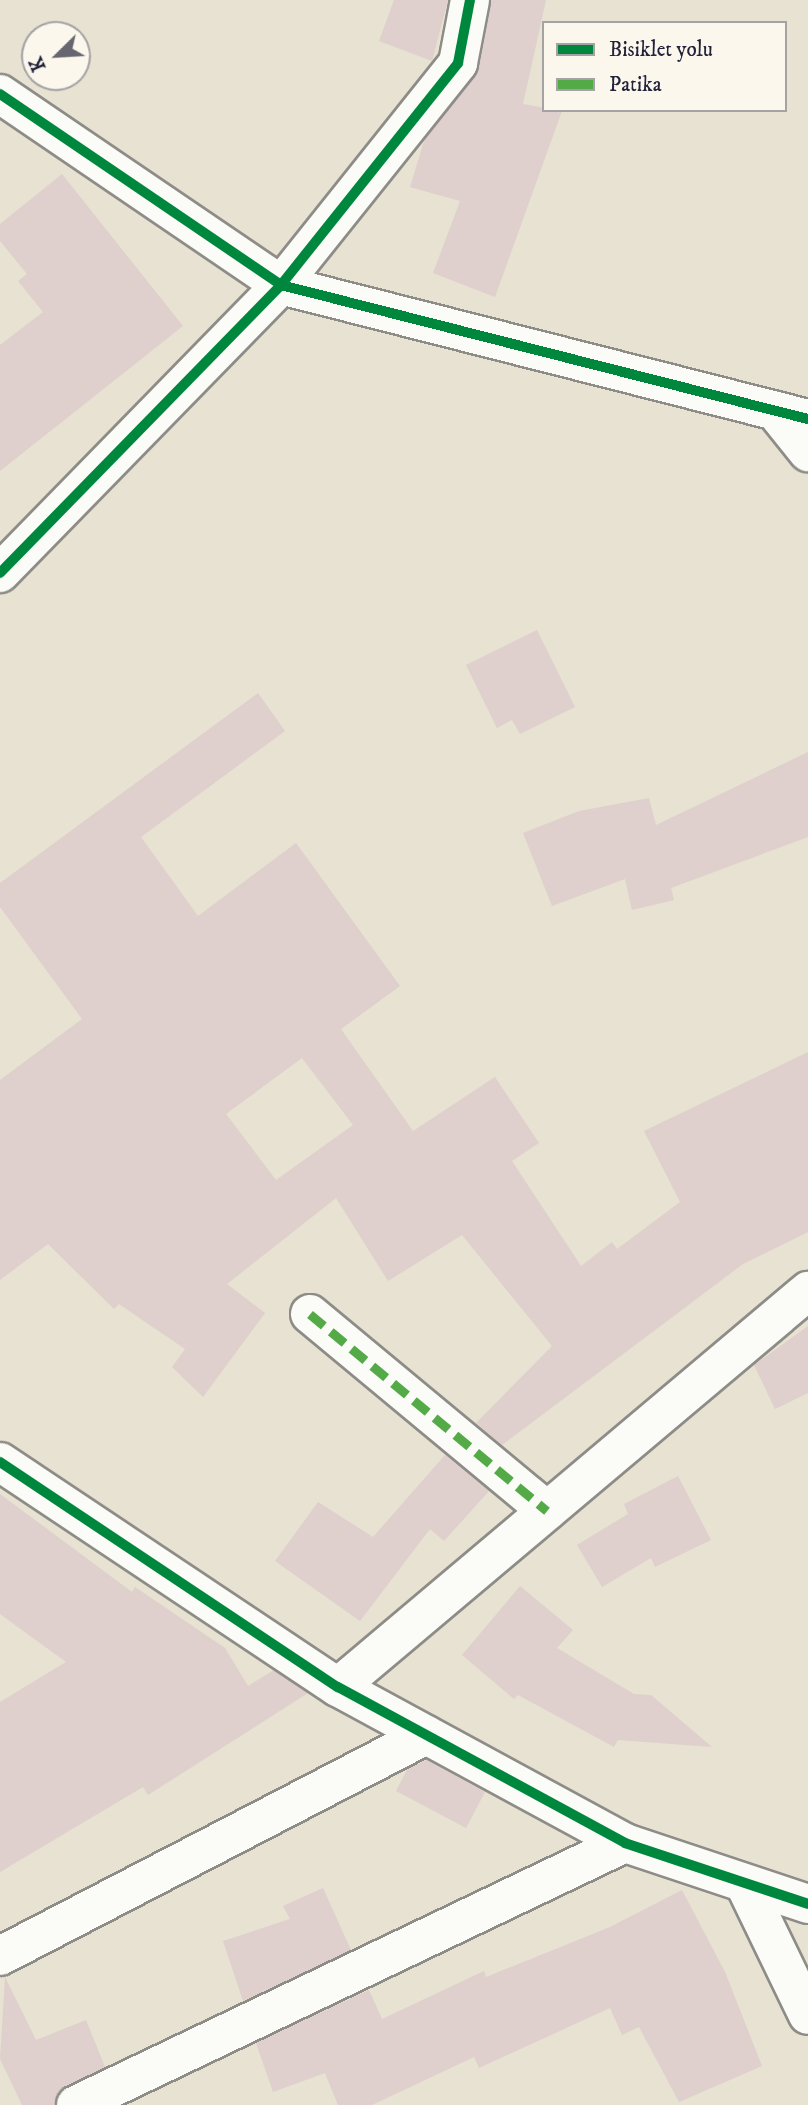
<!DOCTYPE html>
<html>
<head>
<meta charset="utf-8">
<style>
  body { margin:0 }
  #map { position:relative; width:808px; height:2105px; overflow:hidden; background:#e7e2d1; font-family:"IM FELL DW Pica",serif }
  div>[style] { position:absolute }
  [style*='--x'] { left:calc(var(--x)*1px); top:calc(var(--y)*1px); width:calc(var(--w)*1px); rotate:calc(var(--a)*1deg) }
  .building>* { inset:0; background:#dfcfcd }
  .roads { filter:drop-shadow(2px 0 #8e8c87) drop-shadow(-2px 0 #8e8c87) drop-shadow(0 2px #8e8c87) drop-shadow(0 -2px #8e8c87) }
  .minor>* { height:38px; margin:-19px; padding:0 19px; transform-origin:19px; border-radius:19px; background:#fbfbf8 }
  .tertiary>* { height:38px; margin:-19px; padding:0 19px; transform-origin:19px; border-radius:19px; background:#fbfbf8 }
  .quiet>* { height:9px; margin-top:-4.5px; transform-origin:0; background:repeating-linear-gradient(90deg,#53aa46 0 18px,transparent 0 27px) }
  .cycleway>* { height:10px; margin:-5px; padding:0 5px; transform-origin:5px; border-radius:5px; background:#00873e }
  span { translate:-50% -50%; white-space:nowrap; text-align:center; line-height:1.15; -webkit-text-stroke:7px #fbf7ec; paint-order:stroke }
  .legend { position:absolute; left:542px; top:21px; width:245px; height:91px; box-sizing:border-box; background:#fbf7ec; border:2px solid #a4a2a5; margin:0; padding:9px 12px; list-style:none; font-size:21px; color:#22223b }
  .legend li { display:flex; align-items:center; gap:14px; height:35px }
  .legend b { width:35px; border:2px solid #a4a2a5 }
  .north { position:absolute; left:21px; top:21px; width:70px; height:70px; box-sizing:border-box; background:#fbf7ec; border:2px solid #a4a2a5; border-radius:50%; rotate:246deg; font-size:19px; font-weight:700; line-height:28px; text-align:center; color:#22223b }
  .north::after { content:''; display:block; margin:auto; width:24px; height:32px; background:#676570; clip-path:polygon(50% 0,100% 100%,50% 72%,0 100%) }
</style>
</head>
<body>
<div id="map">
  <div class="building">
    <div style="clip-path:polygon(394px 0,448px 0,432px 61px,379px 41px)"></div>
    <div style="clip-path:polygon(491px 0,546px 0,523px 104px,562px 111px,495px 297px,433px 273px,460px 201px,410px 187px,424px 141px,479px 68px)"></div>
    <div style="clip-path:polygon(62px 174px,183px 326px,0 471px,0 345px,43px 312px,18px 281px,27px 274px,0 241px,0 224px)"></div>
    <div style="clip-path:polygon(537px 630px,575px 707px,520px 734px,512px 720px,497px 728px,466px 665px)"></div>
    <div style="clip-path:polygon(evenodd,258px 693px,285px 731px,141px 837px,198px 916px,296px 843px,400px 986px,341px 1029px,413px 1131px,495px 1077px,539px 1143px,512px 1161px,581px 1266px,612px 1242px,617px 1249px,680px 1202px,644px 1131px,808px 1052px,808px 1232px,743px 1264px,502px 1445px,476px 1423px,552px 1346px,462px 1235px,388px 1281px,336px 1198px,227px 1284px,265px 1313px,203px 1397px,172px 1367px,185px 1349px,119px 1304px,114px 1309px,48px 1244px,0 1280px,0 1080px,82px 1019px,0 907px,0 883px,258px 693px,302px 1058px,353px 1125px,276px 1180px,226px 1114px,302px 1058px)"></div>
    <div style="clip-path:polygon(808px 752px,808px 837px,671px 888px,674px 900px,632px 910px,625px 879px,552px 906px,523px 833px,579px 811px,649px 798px,656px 825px)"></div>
    <div style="clip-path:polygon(808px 1326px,808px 1393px,775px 1409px,754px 1365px)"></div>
    <div style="clip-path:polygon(445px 1455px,489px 1491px,444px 1541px,430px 1529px,360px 1621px,275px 1561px,318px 1502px,373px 1537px)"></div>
    <div style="clip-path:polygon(678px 1476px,711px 1540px,655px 1567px,651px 1558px,602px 1587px,577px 1545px,628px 1514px,624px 1504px)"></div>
    <div style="clip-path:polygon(0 1494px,132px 1592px,135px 1587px,225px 1648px,248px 1686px,274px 1670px,308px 1693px,148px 1795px,143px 1787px,0 1872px,0 1702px,66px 1662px,0 1614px)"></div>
    <div style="clip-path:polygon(520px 1586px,573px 1630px,557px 1648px,634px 1694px,651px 1695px,712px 1747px,618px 1740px,614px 1747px,518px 1695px,514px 1699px,462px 1655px)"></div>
    <div style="clip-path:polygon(426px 1760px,485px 1792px,466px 1828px,396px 1791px,407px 1770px)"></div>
    <div style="clip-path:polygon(323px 1888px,351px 1950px,243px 2001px,223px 1941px,290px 1919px,283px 1906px)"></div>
    <div style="clip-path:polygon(682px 1890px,725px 1972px,762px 2066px,679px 2102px,639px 2027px,622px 2035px,610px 2008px,479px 2068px,474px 2057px,372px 2105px,338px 2105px,325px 2073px,273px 2092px,256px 2043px,369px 1990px,382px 2019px,484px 1971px,486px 1977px,610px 1927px)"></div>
    <div style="clip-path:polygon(5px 1977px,36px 2040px,86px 2020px,105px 2067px,66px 2086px,54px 2105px,22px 2105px,0 2059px)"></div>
  </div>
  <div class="roads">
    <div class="minor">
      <div style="--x:0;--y:94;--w:340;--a:34.2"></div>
      <div style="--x:281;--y:285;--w:544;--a:14.27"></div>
      <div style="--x:775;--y:411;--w:53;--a:51.2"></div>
      <div style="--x:0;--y:573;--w:402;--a:-45.7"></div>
      <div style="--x:281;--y:285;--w:284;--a:-51.4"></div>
      <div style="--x:458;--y:63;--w:64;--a:-79.2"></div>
      <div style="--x:310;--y:1314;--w:308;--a:39.7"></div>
      <div style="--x:338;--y:1687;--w:615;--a:-40.12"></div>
      <div style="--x:76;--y:2105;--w:608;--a:-25.51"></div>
    </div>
    <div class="tertiary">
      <div style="--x:0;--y:1462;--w:406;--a:33.7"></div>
      <div style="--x:338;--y:1687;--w:327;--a:28.5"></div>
      <div style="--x:625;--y:1843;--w:193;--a:18.4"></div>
      <div style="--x:746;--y:1887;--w:142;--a:64.2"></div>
      <div style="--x:0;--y:1956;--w:480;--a:-27.4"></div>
    </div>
  </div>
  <div class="quiet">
    <div style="--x:310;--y:1314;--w:308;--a:39.7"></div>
  </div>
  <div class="cycleway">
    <div style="--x:0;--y:94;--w:340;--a:34.2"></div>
    <div style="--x:281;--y:285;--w:544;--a:14.27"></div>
    <div style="--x:0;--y:573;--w:402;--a:-45.7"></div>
    <div style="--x:281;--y:285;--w:284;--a:-51.4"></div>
    <div style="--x:458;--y:63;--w:64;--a:-79.2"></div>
    <div style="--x:0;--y:1462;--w:406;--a:33.7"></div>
    <div style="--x:338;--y:1687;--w:327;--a:28.5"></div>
    <div style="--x:625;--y:1843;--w:193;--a:18.4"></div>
  </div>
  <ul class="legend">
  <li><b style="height:9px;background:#00873e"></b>Bisiklet yolu</li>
  <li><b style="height:9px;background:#53aa46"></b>Patika</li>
  </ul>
  <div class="north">K</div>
</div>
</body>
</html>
